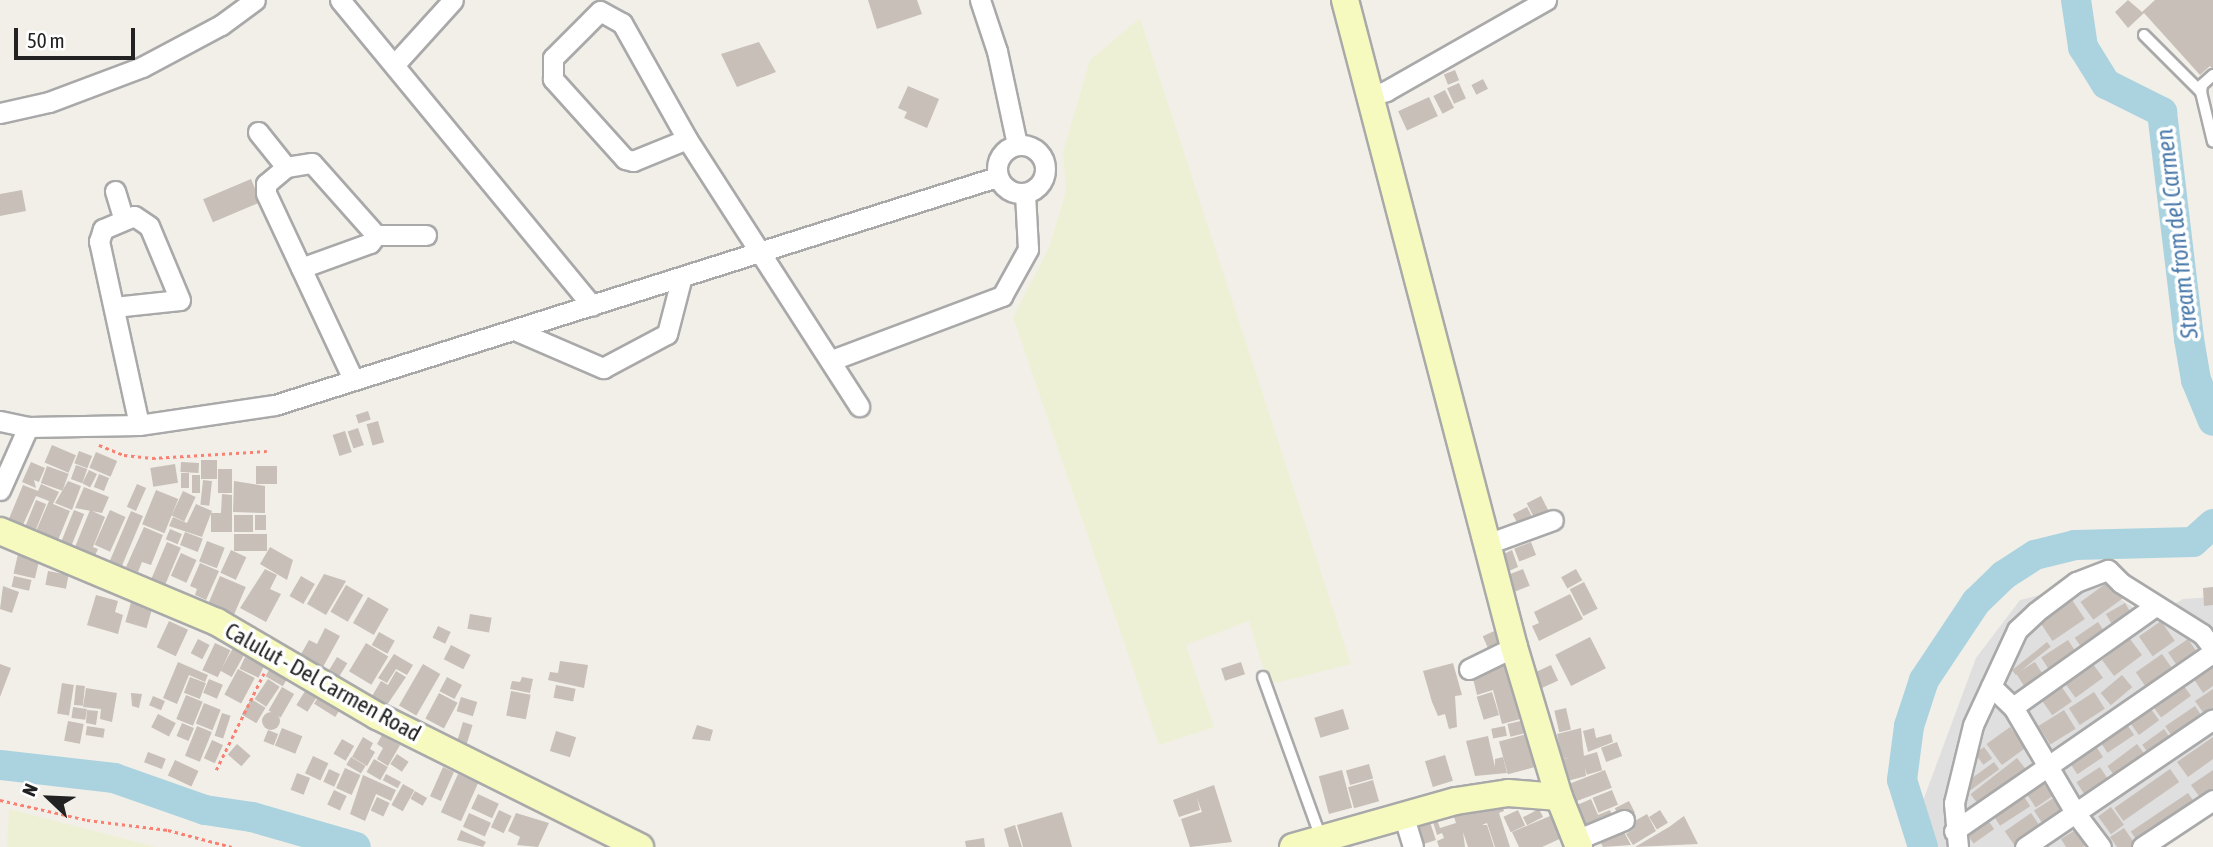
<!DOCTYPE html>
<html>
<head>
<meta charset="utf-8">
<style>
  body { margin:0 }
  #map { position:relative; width:2213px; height:847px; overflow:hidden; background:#f2efe9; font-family:"Asap Condensed",sans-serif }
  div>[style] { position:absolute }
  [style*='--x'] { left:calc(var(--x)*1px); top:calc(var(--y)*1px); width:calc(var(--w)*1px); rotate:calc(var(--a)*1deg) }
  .residential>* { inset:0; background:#e0dfdf }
  .farmland>* { inset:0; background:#eef0d5 }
  .river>* { height:30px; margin:-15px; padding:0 15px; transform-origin:15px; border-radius:15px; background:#aad3df }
  .building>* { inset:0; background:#c7bfb8; transform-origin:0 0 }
  .round { border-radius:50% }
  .path>* { height:2.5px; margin-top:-1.25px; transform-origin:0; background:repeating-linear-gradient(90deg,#fa8072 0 3.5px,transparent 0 7px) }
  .roads { filter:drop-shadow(2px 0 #a9a9a9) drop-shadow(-2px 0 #a9a9a9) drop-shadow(0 2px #a9a9a9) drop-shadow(0 -2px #a9a9a9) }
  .lane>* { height:10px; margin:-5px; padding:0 5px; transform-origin:5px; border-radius:5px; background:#fff }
  .street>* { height:19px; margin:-9.5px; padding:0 9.5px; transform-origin:9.5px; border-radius:9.5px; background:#fff }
  .street>.ring { margin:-9.5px; padding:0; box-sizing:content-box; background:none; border:19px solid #fff; border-radius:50% }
  .secondary>* { height:26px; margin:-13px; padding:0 13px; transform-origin:13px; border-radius:13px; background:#f7fabf }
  span { translate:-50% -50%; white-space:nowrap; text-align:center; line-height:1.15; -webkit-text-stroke:7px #fff; paint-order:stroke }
  .street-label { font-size:23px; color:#222 }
  .water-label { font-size:24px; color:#4a7aab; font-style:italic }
  .north { position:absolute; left:14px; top:763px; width:70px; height:70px; -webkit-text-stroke:5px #fff; paint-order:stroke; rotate:293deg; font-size:19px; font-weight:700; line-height:28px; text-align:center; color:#222 }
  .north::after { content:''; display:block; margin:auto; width:24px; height:32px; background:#222; clip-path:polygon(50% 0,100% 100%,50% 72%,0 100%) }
  .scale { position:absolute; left:14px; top:28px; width:121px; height:32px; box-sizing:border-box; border:4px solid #222; border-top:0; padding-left:9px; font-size:21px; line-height:24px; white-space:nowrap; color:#222; -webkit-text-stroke:5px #fff; paint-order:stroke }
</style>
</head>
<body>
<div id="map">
  <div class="residential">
    <div style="clip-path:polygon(2094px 581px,2150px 619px,2183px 599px,2213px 597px,2213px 811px,2156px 847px,1936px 847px,1921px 806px,1976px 658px,2020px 600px)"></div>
  </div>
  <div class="farmland">
    <div style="clip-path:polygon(1140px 18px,1351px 664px,1268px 685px,1249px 621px,1186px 645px,1214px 727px,1159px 745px,1013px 317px,1049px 248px,1066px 190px,1063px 152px,1090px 60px)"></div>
    <div style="clip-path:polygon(9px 809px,156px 847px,7px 847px)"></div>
  </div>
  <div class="river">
    <div style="--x:2076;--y:0;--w:48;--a:81.5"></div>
    <div style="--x:2083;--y:47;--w:44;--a:58.1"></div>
    <div style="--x:2106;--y:84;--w:63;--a:26.6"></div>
    <div style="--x:2162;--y:112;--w:229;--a:83.2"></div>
    <div style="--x:2189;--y:339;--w:42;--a:80.3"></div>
    <div style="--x:2196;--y:380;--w:44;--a:67.5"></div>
    <div style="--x:0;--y:765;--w:115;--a:6.5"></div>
    <div style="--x:114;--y:778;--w:96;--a:19.4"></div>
    <div style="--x:205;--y:810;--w:48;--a:8.5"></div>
    <div style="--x:252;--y:817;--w:108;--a:16.1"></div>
    <div style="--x:1923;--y:847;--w:70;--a:-107.4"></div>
    <div style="--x:1902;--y:780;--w:54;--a:-82.6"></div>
    <div style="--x:1909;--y:726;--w:48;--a:-71.9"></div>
    <div style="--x:1924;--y:680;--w:94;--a:-56.3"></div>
    <div style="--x:1976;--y:602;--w:39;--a:-44"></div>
    <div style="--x:2004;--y:575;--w:37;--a:-33"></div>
    <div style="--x:2035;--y:555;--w:41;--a:-14"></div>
    <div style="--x:2075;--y:545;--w:118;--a:-1.5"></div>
    <div style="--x:2193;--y:542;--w:27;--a:-42"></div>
  </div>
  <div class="building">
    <div style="clip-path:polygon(868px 0,917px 0,922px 14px,877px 29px)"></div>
    <div style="clip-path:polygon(2128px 0,2142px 12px,2155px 0,2213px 0,2213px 70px,2210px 66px,2200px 75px,2144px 13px,2128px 28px,2115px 12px)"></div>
    <div style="clip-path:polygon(759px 42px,776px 72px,737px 87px,721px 54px)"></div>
    <div style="left:1455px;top:70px;width:11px;height:12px;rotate:68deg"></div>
    <div style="left:1483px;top:79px;width:11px;height:13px;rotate:63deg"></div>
    <div style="left:1459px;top:83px;width:17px;height:13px;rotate:66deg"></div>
    <div style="clip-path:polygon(908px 86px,939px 99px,927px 128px,904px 118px,907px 112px,898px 108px)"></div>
    <div style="left:1445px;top:90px;width:20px;height:13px;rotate:63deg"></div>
    <div style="left:1429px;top:97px;width:21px;height:34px;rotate:65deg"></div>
    <div style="left:251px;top:179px;width:25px;height:52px;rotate:67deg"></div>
    <div style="clip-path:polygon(22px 190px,26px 211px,0 216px,0 194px)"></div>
    <div style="left:368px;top:411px;width:9px;height:13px;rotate:72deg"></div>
    <div style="left:378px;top:421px;width:22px;height:12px;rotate:74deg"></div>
    <div style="left:358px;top:428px;width:18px;height:11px;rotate:71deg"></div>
    <div style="left:345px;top:431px;width:22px;height:13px;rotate:72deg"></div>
    <div style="left:52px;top:445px;width:26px;height:19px;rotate:23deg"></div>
    <div style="left:79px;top:451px;width:14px;height:13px;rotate:21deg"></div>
    <div style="left:96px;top:452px;width:23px;height:17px;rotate:23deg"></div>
    <div style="left:201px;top:460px;width:16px;height:19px"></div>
    <div style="clip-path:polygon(31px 462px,45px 468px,39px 482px,34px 480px,36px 488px,22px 482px)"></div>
    <div style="left:181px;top:462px;width:18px;height:10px;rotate:3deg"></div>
    <div style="left:175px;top:464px;width:19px;height:25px;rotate:81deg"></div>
    <div style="left:76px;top:465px;width:12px;height:15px;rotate:20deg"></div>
    <div style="left:47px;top:466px;width:23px;height:18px;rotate:20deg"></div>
    <div style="left:256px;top:466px;width:21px;height:18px"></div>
    <div style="left:218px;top:469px;width:14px;height:24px"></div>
    <div style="left:89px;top:470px;width:9px;height:15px;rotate:27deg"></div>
    <div style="left:189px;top:473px;width:15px;height:8px;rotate:90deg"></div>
    <div style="left:99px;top:474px;width:11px;height:14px;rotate:22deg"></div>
    <div style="left:192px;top:475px;width:8px;height:18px"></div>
    <div style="left:203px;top:480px;width:9px;height:25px;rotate:6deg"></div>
    <div style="clip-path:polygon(68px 481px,81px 486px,72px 510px,55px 503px)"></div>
    <div style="clip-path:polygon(234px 481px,265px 486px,265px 513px,233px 512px)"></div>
    <div style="clip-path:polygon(41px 484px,59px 492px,53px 504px,70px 511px,56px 545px,34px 536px,49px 501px,36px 496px,22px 527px,8px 521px,23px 485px,38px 491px)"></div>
    <div style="left:137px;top:484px;width:10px;height:25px;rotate:24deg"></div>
    <div style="clip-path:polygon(84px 487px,109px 497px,102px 513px,75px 508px)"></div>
    <div style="left:156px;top:490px;width:24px;height:37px;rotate:22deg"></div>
    <div style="left:183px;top:491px;width:14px;height:27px;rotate:25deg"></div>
    <div style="clip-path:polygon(222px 494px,232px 495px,232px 532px,211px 532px,211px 513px,221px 513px)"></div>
    <div style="left:1541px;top:496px;width:16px;height:16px;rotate:63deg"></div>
    <div style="left:36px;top:500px;width:11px;height:32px;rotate:22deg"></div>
    <div style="clip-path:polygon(196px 504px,212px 511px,202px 537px,169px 526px,173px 517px,187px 523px)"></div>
    <div style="left:1527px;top:507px;width:11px;height:16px;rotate:63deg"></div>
    <div style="left:74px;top:510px;width:11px;height:39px;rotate:22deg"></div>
    <div style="clip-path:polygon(90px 510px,105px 517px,93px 547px,98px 549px,93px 560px,73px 552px)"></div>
    <div style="left:110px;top:510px;width:17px;height:38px;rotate:24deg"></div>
    <div style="left:131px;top:511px;width:13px;height:56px;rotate:23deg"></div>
    <div style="left:234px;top:515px;width:19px;height:17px"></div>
    <div style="left:255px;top:515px;width:11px;height:15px"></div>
    <div style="clip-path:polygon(144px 527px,163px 535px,151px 565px,142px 562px,138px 572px,126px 567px)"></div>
    <div style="left:170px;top:529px;width:13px;height:11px;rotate:23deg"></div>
    <div style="left:185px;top:532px;width:19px;height:14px;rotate:21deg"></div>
    <div style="left:234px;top:534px;width:33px;height:17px"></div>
    <div style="left:207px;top:541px;width:19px;height:22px;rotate:21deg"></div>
    <div style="left:167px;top:542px;width:15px;height:43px;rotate:23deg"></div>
    <div style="left:1531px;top:542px;width:14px;height:18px;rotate:69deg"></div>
    <div style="clip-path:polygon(270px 547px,293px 560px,287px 580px,260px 564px)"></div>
    <div style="left:231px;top:550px;width:17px;height:25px;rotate:25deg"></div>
    <div style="clip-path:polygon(1512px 550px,1518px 567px,1504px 573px,1498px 557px)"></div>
    <div style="left:181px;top:553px;width:17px;height:25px;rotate:24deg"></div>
    <div style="left:18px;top:554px;width:22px;height:20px;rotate:13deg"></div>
    <div style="clip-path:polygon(200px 563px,219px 571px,206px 600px,195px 595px,197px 589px,190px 586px)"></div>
    <div style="clip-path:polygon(265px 569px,277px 575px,270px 589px,281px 594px,266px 622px,240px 608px)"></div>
    <div style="left:1523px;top:569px;width:18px;height:17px;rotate:68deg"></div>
    <div style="left:1576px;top:569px;width:13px;height:17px;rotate:61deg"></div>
    <div style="left:48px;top:571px;width:21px;height:14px;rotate:11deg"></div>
    <div style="clip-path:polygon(324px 574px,346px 581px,326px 615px,307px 604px)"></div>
    <div style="left:14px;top:576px;width:18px;height:11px;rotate:13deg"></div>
    <div style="left:220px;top:576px;width:28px;height:36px;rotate:23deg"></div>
    <div style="left:301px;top:576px;width:16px;height:23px;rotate:30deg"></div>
    <div style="left:2112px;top:579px;width:22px;height:39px;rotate:54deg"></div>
    <div style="left:1584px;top:582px;width:30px;height:16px;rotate:63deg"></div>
    <div style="left:346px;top:585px;width:20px;height:31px;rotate:30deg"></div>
    <div style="clip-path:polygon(3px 586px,19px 592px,12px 613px,0 609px)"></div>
    <div style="clip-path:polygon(2213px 587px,2213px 605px,2204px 606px,2203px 588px)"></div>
    <div style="clip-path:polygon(1570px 594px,1583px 619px,1539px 641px,1532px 626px,1539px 623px,1534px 612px)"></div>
    <div style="clip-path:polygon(96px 595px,118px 601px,115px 612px,123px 615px,118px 634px,87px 625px)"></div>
    <div style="left:368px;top:597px;width:24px;height:30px;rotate:30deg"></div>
    <div style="left:132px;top:599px;width:22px;height:24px;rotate:16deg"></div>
    <div style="left:2072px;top:600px;width:23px;height:39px;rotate:56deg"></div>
    <div style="left:2125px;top:603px;width:16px;height:22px;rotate:60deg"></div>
    <div style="left:470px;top:614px;width:22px;height:15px;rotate:10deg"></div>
    <div style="left:169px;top:621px;width:21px;height:29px;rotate:25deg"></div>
    <div style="left:2161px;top:621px;width:24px;height:27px;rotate:55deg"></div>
    <div style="left:2098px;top:622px;width:14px;height:28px;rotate:56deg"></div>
    <div style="left:438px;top:626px;width:14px;height:13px;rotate:25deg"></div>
    <div style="clip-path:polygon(325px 628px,340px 636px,323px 667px,300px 656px,309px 640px,317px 644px)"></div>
    <div style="left:1501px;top:628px;width:17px;height:20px;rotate:66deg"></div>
    <div style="left:379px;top:632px;width:18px;height:15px;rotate:29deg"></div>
    <div style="left:1590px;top:637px;width:35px;height:39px;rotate:63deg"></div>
    <div style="left:198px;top:639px;width:13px;height:16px;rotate:27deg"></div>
    <div style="left:2130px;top:639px;width:20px;height:35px;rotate:53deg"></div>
    <div style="left:2188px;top:639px;width:14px;height:24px;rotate:56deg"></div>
    <div style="left:2068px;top:640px;width:17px;height:32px;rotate:57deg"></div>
    <div style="left:2047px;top:642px;width:6px;height:45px;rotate:51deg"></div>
    <div style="left:215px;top:643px;width:17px;height:30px;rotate:25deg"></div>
    <div style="left:366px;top:643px;width:26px;height:33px;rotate:31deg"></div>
    <div style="left:451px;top:645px;width:22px;height:16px;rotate:27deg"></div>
    <div style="left:233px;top:648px;width:13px;height:26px;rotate:29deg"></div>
    <div style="clip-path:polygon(394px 654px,413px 665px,407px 675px,396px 669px,387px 683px,378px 678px)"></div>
    <div style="left:2162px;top:654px;width:19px;height:32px;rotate:55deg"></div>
    <div style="left:245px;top:657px;width:21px;height:13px;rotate:25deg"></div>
    <div style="left:337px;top:657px;width:12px;height:17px;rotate:31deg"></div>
    <div style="clip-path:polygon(560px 661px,588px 665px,584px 688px,548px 680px,550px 672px,558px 673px)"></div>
    <div style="clip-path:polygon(1505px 661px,1524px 718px,1502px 724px,1493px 690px,1477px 695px,1471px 670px)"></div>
    <div style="clip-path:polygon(178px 662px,208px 675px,205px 682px,189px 675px,177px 704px,163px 698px)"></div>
    <div style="left:1241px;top:662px;width:13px;height:21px;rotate:72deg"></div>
    <div style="left:2035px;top:662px;width:19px;height:22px;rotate:58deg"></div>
    <div style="clip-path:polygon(2213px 662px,2213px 686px,2203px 693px,2192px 676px)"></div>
    <div style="clip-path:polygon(1453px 663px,1462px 695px,1455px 696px,1457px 727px,1449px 729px,1445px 714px,1438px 716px,1432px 702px,1423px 671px)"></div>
    <div style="clip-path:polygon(0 664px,11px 668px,0 697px)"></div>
    <div style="left:423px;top:664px;width:20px;height:48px;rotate:30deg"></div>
    <div style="left:2093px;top:664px;width:17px;height:34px;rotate:54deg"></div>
    <div style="left:272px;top:665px;width:20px;height:13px;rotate:30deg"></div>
    <div style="left:1551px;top:665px;width:17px;height:25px;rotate:65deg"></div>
    <div style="left:238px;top:669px;width:19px;height:29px;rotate:28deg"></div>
    <div style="clip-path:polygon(396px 671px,406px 677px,387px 705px,372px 696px,381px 681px,388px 685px)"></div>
    <div style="left:2122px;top:675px;width:16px;height:28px;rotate:50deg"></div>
    <div style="left:190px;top:677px;width:17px;height:17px;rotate:21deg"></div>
    <div style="left:447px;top:677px;width:17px;height:16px;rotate:28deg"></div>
    <div style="clip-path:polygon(522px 677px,533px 679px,530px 693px,510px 689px,512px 681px,520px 682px)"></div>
    <div style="left:209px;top:679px;width:15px;height:15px;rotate:23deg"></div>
    <div style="left:268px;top:679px;width:14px;height:24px;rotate:34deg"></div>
    <div style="left:2181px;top:682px;width:17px;height:37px;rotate:54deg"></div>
    <div style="left:62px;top:683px;width:12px;height:31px;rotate:9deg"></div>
    <div style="left:76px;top:685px;width:9px;height:20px;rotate:6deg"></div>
    <div style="left:556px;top:685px;width:20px;height:13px;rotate:11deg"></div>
    <div style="left:2061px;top:686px;width:19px;height:24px;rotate:55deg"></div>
    <div style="left:282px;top:687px;width:14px;height:27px;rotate:30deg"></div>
    <div style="clip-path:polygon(86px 688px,117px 693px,112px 722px,100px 719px,101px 709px,83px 707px)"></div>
    <div style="left:307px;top:688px;width:13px;height:20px;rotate:32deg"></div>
    <div style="clip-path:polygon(2213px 689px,2213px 714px,2207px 718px,2195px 701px)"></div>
    <div style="left:322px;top:691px;width:25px;height:15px;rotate:32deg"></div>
    <div style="left:511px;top:691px;width:20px;height:25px;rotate:11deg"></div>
    <div style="left:1492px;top:692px;width:24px;height:16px;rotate:73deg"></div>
    <div style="left:2094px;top:692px;width:20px;height:30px;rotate:57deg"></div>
    <div style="clip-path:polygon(131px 693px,142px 694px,139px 708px,132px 706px)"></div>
    <div style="left:439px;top:693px;width:21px;height:29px;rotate:28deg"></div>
    <div style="left:186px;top:695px;width:18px;height:26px;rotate:22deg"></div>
    <div style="left:153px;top:696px;width:13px;height:10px;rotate:23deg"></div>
    <div style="left:461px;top:697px;width:17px;height:15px;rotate:17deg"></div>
    <div style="left:251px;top:699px;width:17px;height:18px;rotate:31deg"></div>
    <div style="left:204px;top:703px;width:18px;height:22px;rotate:22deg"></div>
    <div style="left:2148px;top:705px;width:19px;height:25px;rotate:54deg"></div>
    <div style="left:2195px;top:706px;width:18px;height:36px;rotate:56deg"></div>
    <div style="left:73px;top:707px;width:14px;height:11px;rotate:8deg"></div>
    <div style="left:1566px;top:708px;width:22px;height:12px;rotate:77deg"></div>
    <div style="left:1343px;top:709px;width:21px;height:30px;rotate:73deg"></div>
    <div style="clip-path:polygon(87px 710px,98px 711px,96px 725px,86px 723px)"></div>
    <div style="left:2064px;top:710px;width:22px;height:30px;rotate:58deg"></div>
    <div class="round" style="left:262px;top:712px;width:18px;height:18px"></div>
    <div style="left:222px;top:713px;width:9px;height:24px;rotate:18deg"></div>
    <div style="left:158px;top:714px;width:20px;height:15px;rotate:27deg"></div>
    <div style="left:1525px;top:720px;width:13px;height:18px;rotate:77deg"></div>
    <div style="left:2124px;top:720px;width:18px;height:32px;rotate:56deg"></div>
    <div style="left:68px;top:721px;width:16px;height:20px;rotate:11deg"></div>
    <div style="left:463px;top:722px;width:10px;height:21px;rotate:17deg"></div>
    <div style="left:182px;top:723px;width:13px;height:14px;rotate:23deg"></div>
    <div style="clip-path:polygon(697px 725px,713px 730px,710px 741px,692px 739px)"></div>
    <div style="left:87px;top:726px;width:18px;height:9px;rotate:9deg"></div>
    <div style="left:197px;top:726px;width:16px;height:32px;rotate:22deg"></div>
    <div style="left:1505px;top:726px;width:10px;height:14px;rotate:79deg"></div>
    <div style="left:2010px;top:727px;width:26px;height:29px;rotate:54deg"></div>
    <div style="left:282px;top:728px;width:22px;height:19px;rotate:22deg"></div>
    <div style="clip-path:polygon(1581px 728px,1586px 776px,1556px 784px,1551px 763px,1571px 757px,1551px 762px,1545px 738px,1556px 735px,1560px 748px,1557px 734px)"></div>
    <div style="clip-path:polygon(1594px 728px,1596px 738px,1611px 734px,1613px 742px,1588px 752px,1583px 731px)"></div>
    <div style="left:2164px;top:729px;width:17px;height:27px;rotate:54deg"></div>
    <div style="left:268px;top:730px;width:11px;height:12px;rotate:22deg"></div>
    <div style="left:556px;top:731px;width:21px;height:21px;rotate:17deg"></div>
    <div style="left:1527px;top:734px;width:34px;height:29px;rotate:75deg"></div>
    <div style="clip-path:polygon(382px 735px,400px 745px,388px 766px,377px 759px,383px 748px,377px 744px)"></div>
    <div style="clip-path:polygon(1488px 736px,1495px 767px,1495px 759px,1503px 757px,1507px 773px,1475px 776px,1466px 741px)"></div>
    <div style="clip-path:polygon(363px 737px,373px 743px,370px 749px,375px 752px,367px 766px,352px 757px)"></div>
    <div style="clip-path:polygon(2213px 737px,2213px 759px,2188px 777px,2177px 762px)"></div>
    <div style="left:342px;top:739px;width:14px;height:17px;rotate:30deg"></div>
    <div style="left:212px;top:740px;width:12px;height:20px;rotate:24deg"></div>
    <div style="left:1617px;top:742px;width:15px;height:17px;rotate:70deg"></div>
    <div style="left:2093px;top:742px;width:18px;height:31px;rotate:56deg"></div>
    <div style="left:237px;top:744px;width:18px;height:14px;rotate:41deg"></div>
    <div style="left:2137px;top:744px;width:20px;height:37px;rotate:53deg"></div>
    <div style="left:1984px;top:747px;width:14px;height:11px;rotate:54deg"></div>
    <div style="left:148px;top:752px;width:19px;height:11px;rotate:21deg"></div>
    <div style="left:1597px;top:752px;width:19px;height:16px;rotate:74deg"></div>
    <div style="left:397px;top:754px;width:14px;height:12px;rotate:34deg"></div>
    <div style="left:1445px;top:755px;width:27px;height:21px;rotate:73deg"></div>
    <div style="left:313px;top:756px;width:17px;height:19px;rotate:25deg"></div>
    <div style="left:351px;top:757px;width:17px;height:9px;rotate:31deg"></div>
    <div style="left:2017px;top:758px;width:16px;height:59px;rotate:52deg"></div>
    <div style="left:374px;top:759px;width:16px;height:15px;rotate:30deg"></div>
    <div style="left:175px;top:760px;width:26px;height:17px;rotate:25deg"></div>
    <div style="left:1994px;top:762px;width:9px;height:36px;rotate:54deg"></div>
    <div style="left:1369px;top:764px;width:15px;height:24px;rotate:74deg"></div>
    <div style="left:443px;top:767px;width:12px;height:32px;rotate:24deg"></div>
    <div style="left:2100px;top:767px;width:20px;height:28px;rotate:57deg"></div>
    <div style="left:345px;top:768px;width:17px;height:22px;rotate:24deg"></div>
    <div style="left:329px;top:769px;width:12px;height:14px;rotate:24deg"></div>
    <div style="left:2170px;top:769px;width:16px;height:68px;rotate:55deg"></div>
    <div style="left:1342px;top:770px;width:39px;height:24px;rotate:75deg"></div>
    <div style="left:1605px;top:770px;width:19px;height:45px;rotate:69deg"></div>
    <div style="clip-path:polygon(2213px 770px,2213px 796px,2204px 803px,2191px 785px)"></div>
    <div style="left:297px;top:773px;width:14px;height:18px;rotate:21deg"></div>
    <div style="left:386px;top:774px;width:17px;height:7px;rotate:28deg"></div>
    <div style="left:458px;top:774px;width:22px;height:42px;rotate:24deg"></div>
    <div style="clip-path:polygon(363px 775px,396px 790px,391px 801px,376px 794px,365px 821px,350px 814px)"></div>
    <div style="left:2040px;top:778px;width:22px;height:20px;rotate:56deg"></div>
    <div style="left:1373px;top:780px;width:22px;height:26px;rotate:74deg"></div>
    <div style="left:403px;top:784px;width:13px;height:24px;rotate:29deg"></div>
    <div style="clip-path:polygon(1214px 785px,1232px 842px,1190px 847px,1181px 819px,1202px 812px,1197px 798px,1200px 810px,1179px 817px,1173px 800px)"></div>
    <div style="left:334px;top:790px;width:14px;height:16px;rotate:25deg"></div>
    <div style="left:1612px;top:790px;width:16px;height:21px;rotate:68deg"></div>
    <div style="left:415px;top:791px;width:14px;height:9px;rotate:30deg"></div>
    <div style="left:2021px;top:792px;width:17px;height:36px;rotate:57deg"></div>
    <div style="left:2188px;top:793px;width:14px;height:69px;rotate:56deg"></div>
    <div style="left:478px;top:794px;width:23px;height:16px;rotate:25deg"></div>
    <div style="left:377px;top:797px;width:14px;height:15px;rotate:25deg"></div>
    <div style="left:2055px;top:797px;width:20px;height:25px;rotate:57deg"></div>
    <div style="clip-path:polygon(1501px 799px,1504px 811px,1499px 813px,1510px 847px,1495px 847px,1487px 823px,1482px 825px,1487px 825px,1494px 847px,1468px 847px,1463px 832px,1465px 847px,1439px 847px,1437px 841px,1444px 838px,1442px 833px,1437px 835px,1433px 822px,1437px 820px,1440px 828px,1456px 823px,1454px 817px)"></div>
    <div style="clip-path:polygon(1591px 799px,1598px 815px,1610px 810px,1614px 820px,1588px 832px,1577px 805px)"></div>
    <div style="left:1629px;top:801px;width:13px;height:16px;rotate:63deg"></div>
    <div style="left:2111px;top:807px;width:22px;height:16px;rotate:54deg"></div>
    <div style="left:1539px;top:809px;width:9px;height:18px;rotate:63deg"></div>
    <div style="left:499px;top:810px;width:14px;height:19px;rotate:25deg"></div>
    <div style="left:1518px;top:810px;width:17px;height:16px;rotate:65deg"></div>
    <div style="left:1660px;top:810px;width:15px;height:13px;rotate:58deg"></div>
    <div style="clip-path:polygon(1062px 812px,1072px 847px,1023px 847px,1017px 825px)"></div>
    <div style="left:469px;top:813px;width:24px;height:15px;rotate:24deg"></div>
    <div style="clip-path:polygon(516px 813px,549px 823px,538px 847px,517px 845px,520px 837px,508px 831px)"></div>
    <div style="clip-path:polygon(1557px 813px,1566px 836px,1542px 847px,1519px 847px,1512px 832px)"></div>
    <div style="left:2031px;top:813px;width:19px;height:32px;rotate:55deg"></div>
    <div style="clip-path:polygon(1647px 814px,1656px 831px,1633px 845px,1626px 834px,1634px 829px,1631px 823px)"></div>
    <div style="clip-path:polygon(1684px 816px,1698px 844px,1635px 847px,1669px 827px)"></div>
    <div style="left:1985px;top:816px;width:16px;height:25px;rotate:55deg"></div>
    <div style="clip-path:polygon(1627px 820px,1631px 827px,1624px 832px,1631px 845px,1603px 847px,1597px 836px)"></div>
    <div style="left:1430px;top:822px;width:19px;height:19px;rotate:72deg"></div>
    <div style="clip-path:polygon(1015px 825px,1022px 847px,1009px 847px,1004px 829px)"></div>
    <div style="clip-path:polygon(2082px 826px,2092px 842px,2083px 847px,2066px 847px,2061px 839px)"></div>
    <div style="clip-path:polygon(2124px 828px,2135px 844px,2131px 847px,2117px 847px,2110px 837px)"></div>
    <div style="clip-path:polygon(461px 830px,486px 842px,483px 847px,457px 840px)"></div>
    <div style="clip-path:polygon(984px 838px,985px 847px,966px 847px,965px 841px)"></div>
  </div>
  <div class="path">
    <div style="--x:99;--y:445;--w:27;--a:22"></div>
    <div style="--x:124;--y:455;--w:28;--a:6"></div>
    <div style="--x:152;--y:458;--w:115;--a:-3.5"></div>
    <div style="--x:216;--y:770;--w:108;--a:-63.7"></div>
    <div style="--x:0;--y:800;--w:89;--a:12.9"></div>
    <div style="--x:87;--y:820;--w:82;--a:7"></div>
    <div style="--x:168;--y:830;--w:66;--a:14.9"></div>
  </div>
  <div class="roads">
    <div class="lane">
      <div style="--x:2144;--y:35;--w:81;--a:45"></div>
      <div style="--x:2213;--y:75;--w:15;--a:138"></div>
      <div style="--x:2202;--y:85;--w:7;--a:98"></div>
      <div style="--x:2201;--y:92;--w:51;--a:76.5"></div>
      <div style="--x:1263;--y:677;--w:171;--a:70.2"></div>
    </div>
    <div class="street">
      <div style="--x:340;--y:0;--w:396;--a:50.5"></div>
      <div style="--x:980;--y:0;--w:54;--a:71.6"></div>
      <div style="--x:997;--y:51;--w:95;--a:77.9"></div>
      <div style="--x:395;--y:64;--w:86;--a:-47.8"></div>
      <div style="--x:1369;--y:96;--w:18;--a:-16"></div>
      <div style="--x:1386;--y:91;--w:184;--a:-29.6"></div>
      <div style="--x:0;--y:113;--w:50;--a:-12.7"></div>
      <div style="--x:49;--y:102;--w:99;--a:-20.6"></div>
      <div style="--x:142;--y:67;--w:89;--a:-28"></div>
      <div style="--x:221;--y:25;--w:42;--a:-36.3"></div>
      <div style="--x:258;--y:132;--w:45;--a:51.3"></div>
      <div style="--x:687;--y:139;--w:58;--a:157.8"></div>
      <div style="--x:633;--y:161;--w:8;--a:-166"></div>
      <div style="--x:625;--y:159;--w:108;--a:-132"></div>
      <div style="--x:553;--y:79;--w:21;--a:-90"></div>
      <div style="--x:553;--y:58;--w:66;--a:-45"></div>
      <div style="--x:600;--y:11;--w:25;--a:29"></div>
      <div style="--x:622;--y:23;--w:133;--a:60.7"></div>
      <div style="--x:687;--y:139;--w:318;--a:57.2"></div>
      <div class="ring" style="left:997px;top:145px;width:29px;height:29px"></div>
      <div style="--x:115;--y:191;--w:28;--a:73"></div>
      <div style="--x:376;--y:235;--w:50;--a:0"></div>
      <div style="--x:301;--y:268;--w:73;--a:-19.9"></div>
      <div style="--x:370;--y:243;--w:10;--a:-53"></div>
      <div style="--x:114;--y:307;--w:66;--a:-6.1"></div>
      <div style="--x:180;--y:300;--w:80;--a:-112.7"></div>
      <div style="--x:149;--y:226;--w:18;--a:-146"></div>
      <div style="--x:134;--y:216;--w:34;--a:157"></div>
      <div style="--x:103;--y:229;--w:13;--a:108"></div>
      <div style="--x:99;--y:241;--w:188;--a:77.7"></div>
      <div style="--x:517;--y:331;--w:94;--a:23.3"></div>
      <div style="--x:603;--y:368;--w:72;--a:-28"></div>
      <div style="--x:667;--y:334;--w:56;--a:-75.5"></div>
      <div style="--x:832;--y:360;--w:182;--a:-20.6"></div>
      <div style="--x:1002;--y:296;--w:54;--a:-61"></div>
      <div style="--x:1028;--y:249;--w:56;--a:-93.1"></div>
      <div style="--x:353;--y:379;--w:205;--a:-115.1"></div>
      <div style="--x:266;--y:193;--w:9;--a:-90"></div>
      <div style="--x:266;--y:184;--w:26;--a:-40"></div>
      <div style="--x:286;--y:167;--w:26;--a:-9"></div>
      <div style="--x:312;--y:163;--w:96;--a:48.4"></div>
      <div style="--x:0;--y:421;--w:29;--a:12"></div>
      <div style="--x:28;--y:427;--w:111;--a:-1"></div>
      <div style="--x:139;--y:425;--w:137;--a:-8.4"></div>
      <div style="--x:275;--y:405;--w:757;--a:-17.53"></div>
      <div style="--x:0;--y:490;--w:69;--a:-66"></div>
      <div style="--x:1487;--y:544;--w:70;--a:-20"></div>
      <div style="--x:1469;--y:669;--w:50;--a:-26.1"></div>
      <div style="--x:1991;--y:686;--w:30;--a:44"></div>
      <div style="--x:2013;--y:707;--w:124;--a:59.5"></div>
      <div style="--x:2076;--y:814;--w:41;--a:52.9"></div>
      <div style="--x:2013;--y:707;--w:174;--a:-35.4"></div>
      <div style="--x:1403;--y:814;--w:34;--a:73"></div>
      <div style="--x:1954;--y:831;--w:315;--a:-34.6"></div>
      <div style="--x:1576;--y:840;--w:52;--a:-22.6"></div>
      <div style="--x:1958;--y:847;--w:44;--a:-95.2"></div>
      <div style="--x:1954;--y:803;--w:80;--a:-76.3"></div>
      <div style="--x:1973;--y:725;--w:105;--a:-65.1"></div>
      <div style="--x:2017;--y:630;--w:26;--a:-43"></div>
      <div style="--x:2036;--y:612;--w:50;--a:-36.9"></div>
      <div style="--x:2076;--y:582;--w:34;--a:-21"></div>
      <div style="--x:2108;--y:570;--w:18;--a:45"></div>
      <div style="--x:2121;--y:583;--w:96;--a:32.2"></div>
      <div style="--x:2202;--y:634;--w:18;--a:52"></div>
      <div style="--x:2025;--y:847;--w:227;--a:-34.2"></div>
      <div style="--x:2142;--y:847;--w:85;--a:-33.5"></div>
    </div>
    <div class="secondary">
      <div style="--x:1345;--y:0;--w:669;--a:75.36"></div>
      <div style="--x:1514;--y:647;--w:157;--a:73.3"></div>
      <div style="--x:1559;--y:797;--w:54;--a:68.2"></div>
      <div style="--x:0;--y:531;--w:235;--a:22.8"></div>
      <div style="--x:217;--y:622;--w:186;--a:30.4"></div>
      <div style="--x:377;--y:716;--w:294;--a:26.5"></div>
      <div style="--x:1293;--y:847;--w:169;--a:-15.8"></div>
      <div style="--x:1456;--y:801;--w:53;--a:-8.7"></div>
      <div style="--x:1508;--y:793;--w:51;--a:4.5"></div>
    </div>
  </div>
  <div class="street-label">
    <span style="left:323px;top:682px;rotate:29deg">Calulut - Del Carmen Road</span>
  </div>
  <div class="water-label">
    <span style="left:2177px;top:234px;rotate:-97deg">Stream from del Carmen</span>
  </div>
  <div class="north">N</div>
  <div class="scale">50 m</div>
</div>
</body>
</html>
